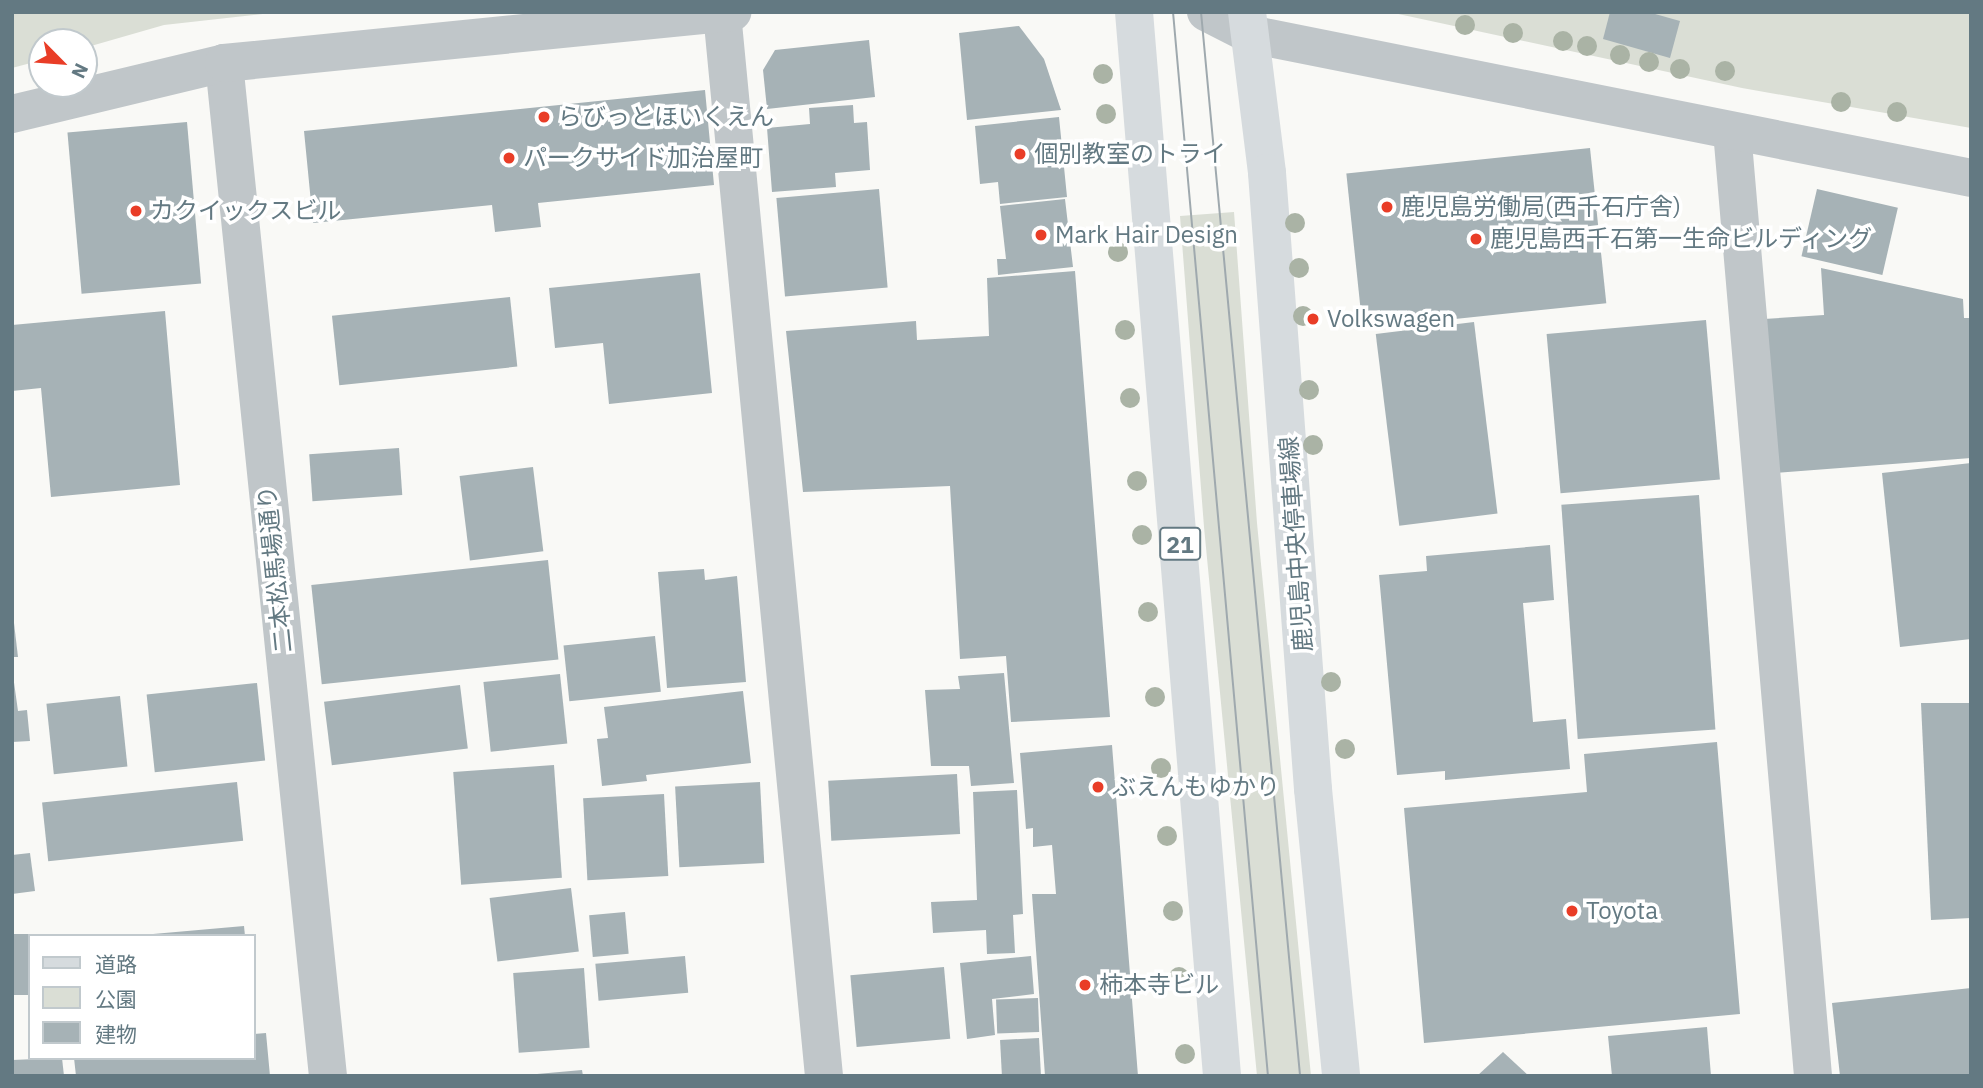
<!DOCTYPE html>
<html>
<head>
<meta charset="utf-8">
<style>
  body { margin:0 }
  #map { position:relative; width:1983px; height:1088px; overflow:hidden; background:#f9f9f6; font-family:"IBM Plex Sans","Noto Sans JP",sans-serif }
  div>[style] { position:absolute }
  [style*='--x'] { left:calc(var(--x)*1px); top:calc(var(--y)*1px); width:calc(var(--w)*1px); rotate:calc(var(--a)*1deg) }
  .green>* { inset:0; background:#daded5 }
  .building>* { inset:0; background:#a6b2b6; transform-origin:0 0 }
  .minor>* { height:38px; margin:-19px; padding:0 19px; transform-origin:19px; border-radius:19px; background:#c0c6c9 }
  .tertiary>* { height:38px; margin:-19px; padding:0 19px; transform-origin:19px; border-radius:19px; background:#c0c6c9 }
  .primary>* { height:38px; margin:-19px; padding:0 19px; transform-origin:19px; border-radius:19px; background:#d6dbde }
  .tram>* { height:2px; margin:-1px; padding:0 1px; transform-origin:1px; border-radius:1px; background:#9fa9ae }
  .trees>* { width:20px; height:20px; margin:-10px; border-radius:50%; background:#aab3a5 }
  .dots>* { width:19px; height:19px; translate:-50% -50%; box-sizing:border-box; border:4px solid #fff; border-radius:50% }
  span { translate:-50% -50%; white-space:nowrap; text-align:center; line-height:1.15; -webkit-text-stroke:7px #fff; paint-order:stroke }
  .shield-label span { padding:2px 5px; background:#fff; border:2px solid; border-radius:5px; -webkit-text-stroke-width:0 }
  .shield-label { font-size:23px; color:#637982; font-weight:700 }
  .poi-label { font-size:24px; color:#637982 }
  .left { translate:0 -50%; text-align:left }
  .street-label { font-size:24px; color:#637982 }
  .frame { position:absolute; inset:0; border:14px solid #637982; pointer-events:none }
  .legend { position:absolute; left:28px; top:934px; width:228px; height:126px; box-sizing:border-box; background:#fff; border:2px solid #c1c9cd; margin:0; padding:9px 12px; list-style:none; font-size:21px; color:#637982 }
  .legend li { display:flex; align-items:center; gap:14px; height:35px }
  .legend b { width:35px; border:2px solid #c1c9cd }
  .north { position:absolute; left:28px; top:28px; width:70px; height:70px; box-sizing:border-box; background:#fff; border:2px solid #c1c9cd; border-radius:50%; rotate:115deg; font-size:19px; font-weight:700; line-height:28px; text-align:center; color:#637982 }
  .north::after { content:''; display:block; margin:auto; width:24px; height:32px; background:#e93d27; clip-path:polygon(50% 0,100% 100%,50% 72%,0 100%) }
</style>
</head>
<body>
<div id="map">
  <div class="green">
    <div style="clip-path:polygon(12px 12px,280px 12px,164px 25px,84px 48px,84px 42px,42px 42px,42px 60px,12px 68px)"></div>
    <div style="clip-path:polygon(1389px 12px,1971px 12px,1971px 128px,1742px 88px)"></div>
    <div style="clip-path:polygon(1234px 212px,1257px 523px,1311px 1076px,1257px 1076px,1204px 527px,1180px 216px)"></div>
  </div>
  <div class="building">
    <div style="clip-path:polygon(1610px 12px,1648px 12px,1680px 21px,1670px 58px,1603px 39px)"></div>
    <div style="clip-path:polygon(1019px 26px,1044px 59px,1061px 110px,967px 120px,959px 33px)"></div>
    <div style="clip-path:polygon(869px 40px,875px 97px,767px 109px,763px 70px,775px 50px)"></div>
    <div style="clip-path:polygon(705px 90px,714px 185px,538px 203px,541px 227px,495px 232px,492px 205px,313px 223px,304px 131px)"></div>
    <div style="clip-path:polygon(853px 105px,854px 123px,867px 122px,870px 170px,835px 173px,836px 187px,772px 192px,767px 128px,810px 124px,809px 108px)"></div>
    <div style="clip-path:polygon(1059px 117px,1067px 197px,1000px 204px,998px 182px,980px 184px,975px 126px)"></div>
    <div style="left:187px;top:122px;width:162px;height:120px;rotate:85deg"></div>
    <div style="left:1590px;top:148px;width:156px;height:245px;rotate:84deg"></div>
    <div style="left:879px;top:189px;width:99px;height:103px;rotate:85deg"></div>
    <div style="left:1817px;top:189px;width:83px;height:69px;rotate:13deg"></div>
    <div style="clip-path:polygon(1065px 199px,1073px 267px,998px 275px,997px 259px,1006px 259px,1000px 206px)"></div>
    <div style="clip-path:polygon(1821px 268px,1963px 299px,1964px 318px,1971px 318px,1971px 458px,1774px 473px,1764px 319px,1824px 315px)"></div>
    <div style="clip-path:polygon(1075px 271px,1110px 717px,1011px 722px,1006px 656px,960px 659px,950px 486px,803px 492px,786px 331px,916px 321px,917px 340px,989px 336px,987px 278px)"></div>
    <div style="clip-path:polygon(700px 273px,712px 393px,609px 404px,603px 343px,555px 348px,549px 288px)"></div>
    <div style="left:510px;top:297px;width:70px;height:179px;rotate:84deg"></div>
    <div style="clip-path:polygon(165px 311px,180px 485px,51px 497px,41px 388px,12px 391px,12px 325px)"></div>
    <div style="left:1706px;top:320px;width:160px;height:160px;rotate:85deg"></div>
    <div style="left:1474px;top:322px;width:193px;height:99px;rotate:83deg"></div>
    <div style="left:399px;top:448px;width:47px;height:90px;rotate:86deg"></div>
    <div style="clip-path:polygon(1971px 463px,1971px 639px,1900px 647px,1882px 473px)"></div>
    <div style="left:533px;top:467px;width:85px;height:74px;rotate:83deg"></div>
    <div style="left:1699px;top:495px;width:235px;height:138px;rotate:86deg"></div>
    <div style="clip-path:polygon(1550px 545px,1554px 600px,1523px 603px,1533px 722px,1566px 719px,1570px 769px,1445px 780px,1445px 771px,1397px 775px,1379px 575px,1427px 571px,1426px 556px)"></div>
    <div style="left:548px;top:560px;width:100px;height:238px;rotate:84deg"></div>
    <div style="clip-path:polygon(704px 569px,705px 580px,737px 576px,746px 682px,667px 688px,658px 572px)"></div>
    <div style="clip-path:polygon(12px 606px,18px 657px,12px 657px)"></div>
    <div style="left:655px;top:636px;width:56px;height:92px;rotate:84deg"></div>
    <div style="clip-path:polygon(12px 668px,18px 711px,27px 710px,30px 741px,12px 742px)"></div>
    <div style="clip-path:polygon(1004px 673px,1014px 783px,971px 786px,969px 766px,931px 766px,925px 690px,960px 689px,958px 676px)"></div>
    <div style="left:560px;top:674px;width:70px;height:77px;rotate:84deg"></div>
    <div style="left:257px;top:683px;width:78px;height:111px;rotate:84deg"></div>
    <div style="left:460px;top:685px;width:64px;height:137px;rotate:83deg"></div>
    <div style="clip-path:polygon(743px 691px,751px 763px,646px 775px,647px 781px,602px 786px,597px 739px,608px 738px,604px 707px)"></div>
    <div style="left:120px;top:696px;width:71px;height:74px;rotate:84deg"></div>
    <div style="clip-path:polygon(1921px 703px,1971px 703px,1971px 918px,1931px 920px)"></div>
    <div style="clip-path:polygon(1717px 742px,1740px 1014px,1424px 1043px,1404px 808px,1587px 792px,1584px 754px)"></div>
    <div style="clip-path:polygon(1112px 745px,1138px 1076px,1045px 1076px,1032px 894px,1056px 894px,1052px 845px,1033px 847px,1033px 828px,1026px 829px,1020px 753px)"></div>
    <div style="left:554px;top:765px;width:113px;height:101px;rotate:86deg"></div>
    <div style="left:957px;top:774px;width:60px;height:129px;rotate:87deg"></div>
    <div style="left:237px;top:782px;width:59px;height:196px;rotate:84deg"></div>
    <div style="left:760px;top:782px;width:81px;height:85px;rotate:87deg"></div>
    <div style="clip-path:polygon(1017px 790px,1023px 914px,1013px 915px,1015px 953px,987px 954px,986px 930px,933px 933px,931px 902px,977px 900px,973px 792px)"></div>
    <div style="left:664px;top:794px;width:82px;height:81px;rotate:87deg"></div>
    <div style="clip-path:polygon(30px 853px,35px 891px,12px 894px,12px 855px)"></div>
    <div style="left:571px;top:888px;width:64px;height:82px;rotate:83deg"></div>
    <div style="left:625px;top:912px;width:42px;height:36px;rotate:85deg"></div>
    <div style="clip-path:polygon(244px 926px,245px 936px,153px 936px,153px 934px)"></div>
    <div style="left:30px;top:934px;width:61px;height:18px;rotate:90deg"></div>
    <div style="left:685px;top:956px;width:37px;height:90px;rotate:85deg"></div>
    <div style="clip-path:polygon(1031px 956px,1034px 994px,992px 999px,995px 1035px,967px 1039px,960px 963px)"></div>
    <div style="left:944px;top:967px;width:72px;height:94px;rotate:85deg"></div>
    <div style="left:584px;top:968px;width:80px;height:71px;rotate:86deg"></div>
    <div style="clip-path:polygon(1971px 988px,1971px 1076px,1840px 1076px,1832px 1003px)"></div>
    <div style="left:1038px;top:998px;width:34px;height:42px;rotate:88deg"></div>
    <div style="clip-path:polygon(1707px 1027px,1711px 1076px,1612px 1076px,1608px 1036px)"></div>
    <div style="clip-path:polygon(266px 1033px,270px 1076px,76px 1076px,74px 1058px,254px 1058px,254px 1034px)"></div>
    <div style="left:1039px;top:1038px;width:38px;height:39px;rotate:87deg"></div>
    <div style="clip-path:polygon(1503px 1052px,1529px 1076px,1477px 1076px)"></div>
    <div style="clip-path:polygon(62px 1058px,64px 1076px,12px 1076px,12px 1060px)"></div>
    <div style="clip-path:polygon(582px 1070px,583px 1076px,537px 1076px,537px 1074px)"></div>
  </div>
  <div class="minor">
    <div style="--x:722;--y:13;--w:1068;--a:84.52"></div>
    <div style="--x:1732;--y:131;--w:948;--a:85.1"></div>
  </div>
  <div class="tertiary">
    <div style="--x:1206;--y:12;--w:48;--a:27.1"></div>
    <div style="--x:1249;--y:34;--w:736;--a:11.28"></div>
    <div style="--x:224;--y:63;--w:1018;--a:84.14"></div>
    <div style="--x:12;--y:114;--w:218;--a:-13.5"></div>
    <div style="--x:224;--y:63;--w:511;--a:-5.73"></div>
  </div>
  <div class="primary">
    <div style="--x:1134;--y:12;--w:1068;--a:85.27"></div>
    <div style="--x:1247;--y:12;--w:162;--a:82.9"></div>
    <div style="--x:1267;--y:173;--w:618;--a:85.73"></div>
    <div style="--x:1313;--y:789;--w:288;--a:84.4"></div>
  </div>
  <div class="tram">
    <div style="--x:1173;--y:12;--w:1068;--a:84.9"></div>
    <div style="--x:1201;--y:12;--w:1069;--a:84.68"></div>
  </div>
  <div class="trees">
    <div style="left:1465px;top:25px"></div>
    <div style="left:1513px;top:33px"></div>
    <div style="left:1563px;top:41px"></div>
    <div style="left:1587px;top:46px"></div>
    <div style="left:1620px;top:55px"></div>
    <div style="left:1649px;top:62px"></div>
    <div style="left:1680px;top:69px"></div>
    <div style="left:1725px;top:71px"></div>
    <div style="left:1103px;top:74px"></div>
    <div style="left:1841px;top:102px"></div>
    <div style="left:1897px;top:112px"></div>
    <div style="left:1106px;top:114px"></div>
    <div style="left:1295px;top:223px"></div>
    <div style="left:1118px;top:252px"></div>
    <div style="left:1299px;top:268px"></div>
    <div style="left:1303px;top:316px"></div>
    <div style="left:1125px;top:330px"></div>
    <div style="left:1309px;top:390px"></div>
    <div style="left:1130px;top:398px"></div>
    <div style="left:1313px;top:445px"></div>
    <div style="left:1137px;top:481px"></div>
    <div style="left:1142px;top:535px"></div>
    <div style="left:1148px;top:612px"></div>
    <div style="left:1331px;top:682px"></div>
    <div style="left:1155px;top:697px"></div>
    <div style="left:1345px;top:749px"></div>
    <div style="left:1161px;top:768px"></div>
    <div style="left:1167px;top:836px"></div>
    <div style="left:1173px;top:911px"></div>
    <div style="left:1179px;top:977px"></div>
    <div style="left:1185px;top:1054px"></div>
  </div>
  <div class="dots">
    <div style="left:544px;top:117px;background:#e93d27"></div>
    <div style="left:1020px;top:154px;background:#e93d27"></div>
    <div style="left:509px;top:158px;background:#e93d27"></div>
    <div style="left:1387px;top:207px;background:#e93d27"></div>
    <div style="left:136px;top:211px;background:#e93d27"></div>
    <div style="left:1041px;top:235px;background:#e93d27"></div>
    <div style="left:1476px;top:239px;background:#e93d27"></div>
    <div style="left:1313px;top:319px;background:#e93d27"></div>
    <div style="left:1098px;top:787px;background:#e93d27"></div>
    <div style="left:1572px;top:911px;background:#e93d27"></div>
    <div style="left:1085px;top:985px;background:#e93d27"></div>
  </div>
  <div class="shield-label">
    <span style="left:1180px;top:544px">21</span>
  </div>
  <div class="poi-label">
    <span class="left" style="left:558px;top:117px">らびっとほいくえん</span>
    <span class="left" style="left:1034px;top:154px">個別教室のトライ</span>
    <span class="left" style="left:523px;top:158px">パークサイド加治屋町</span>
    <span class="left" style="left:1401px;top:207px">鹿児島労働局(西千石庁舎)</span>
    <span class="left" style="left:150px;top:211px">カクイックスビル</span>
    <span class="left" style="left:1055px;top:235px">Mark Hair Design</span>
    <span class="left" style="left:1490px;top:239px">鹿児島西千石第一生命ビルディング</span>
    <span class="left" style="left:1327px;top:319px">Volkswagen</span>
    <span class="left" style="left:1112px;top:787px">ぶえんもゆかり</span>
    <span class="left" style="left:1586px;top:911px">Toyota</span>
    <span class="left" style="left:1099px;top:985px">柿本寺ビル</span>
  </div>
  <div class="street-label">
    <span style="left:1296px;top:544px;rotate:-94deg">鹿児島中央停車場線</span>
    <span style="left:275px;top:569px;rotate:-96deg">二本松馬場通り</span>
  </div>
  <div class="frame"></div>
  <ul class="legend">
  <li><b style="height:9px;background:#d6dbde"></b>道路</li>
  <li><b style="height:19px;background:#daded5"></b>公園</li>
  <li><b style="height:19px;background:#a6b2b6"></b>建物</li>
  </ul>
  <div class="north">N</div>
</div>
</body>
</html>
